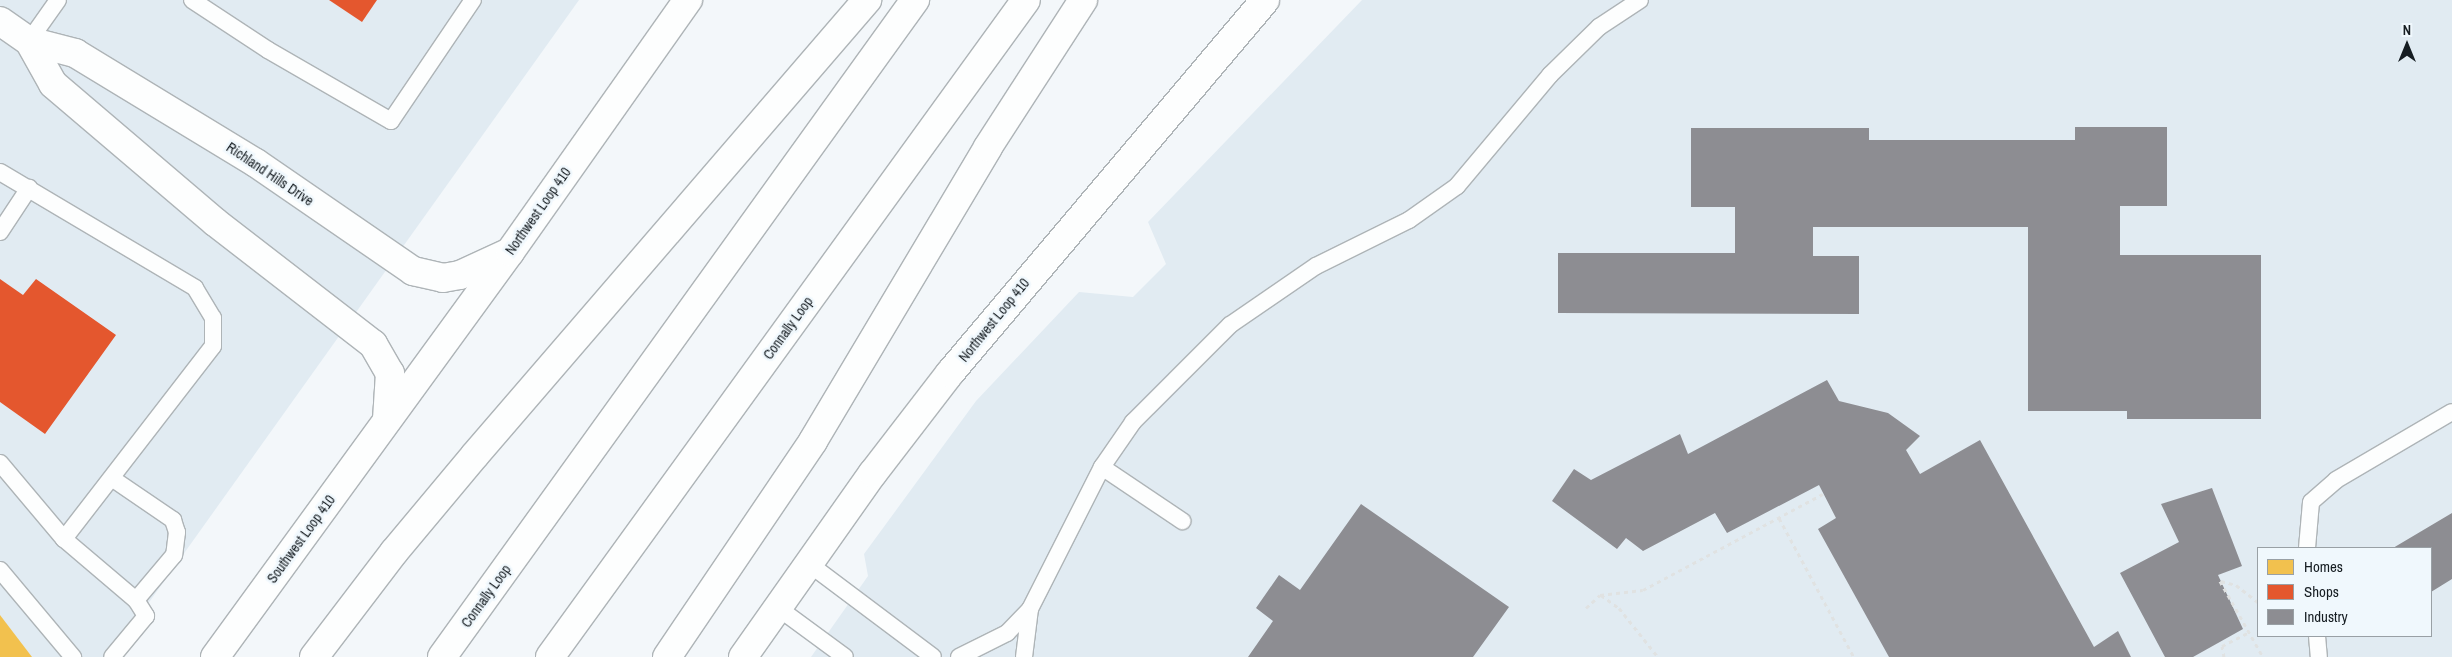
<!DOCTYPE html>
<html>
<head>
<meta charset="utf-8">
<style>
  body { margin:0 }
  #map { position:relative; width:2452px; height:657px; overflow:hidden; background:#f3f7fa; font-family:"Archivo Narrow",sans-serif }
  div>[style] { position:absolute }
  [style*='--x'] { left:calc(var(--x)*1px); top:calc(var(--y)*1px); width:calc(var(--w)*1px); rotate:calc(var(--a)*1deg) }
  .built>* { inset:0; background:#e1ebf2 }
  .homes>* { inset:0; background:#f2c14e }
  .shops>* { inset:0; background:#e4572e }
  .industry>* { inset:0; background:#8d8d92 }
  .path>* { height:3px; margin-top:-1.5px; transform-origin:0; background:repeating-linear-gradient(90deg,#e0e2e2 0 4px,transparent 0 8px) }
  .roads { filter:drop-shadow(1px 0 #aeb4b7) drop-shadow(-1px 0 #aeb4b7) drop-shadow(0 1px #aeb4b7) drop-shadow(0 -1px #aeb4b7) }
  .service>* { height:16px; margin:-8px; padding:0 8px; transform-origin:8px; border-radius:8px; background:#fdfefe }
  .tertiary>* { height:28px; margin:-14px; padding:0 14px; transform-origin:14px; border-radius:14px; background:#fdfefe }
  .secondary>* { height:28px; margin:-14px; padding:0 14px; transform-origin:14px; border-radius:14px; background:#fdfefe }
  .motorway>* { height:28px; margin:-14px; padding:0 14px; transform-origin:14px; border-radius:14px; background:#fdfefe }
  span { translate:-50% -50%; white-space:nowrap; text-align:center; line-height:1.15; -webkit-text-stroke:5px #f0f8fd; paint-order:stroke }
  .street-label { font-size:14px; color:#161d22 }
  .legend { position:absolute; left:2257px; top:547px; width:175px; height:90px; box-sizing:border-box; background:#f0f8fd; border:1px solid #99a0a5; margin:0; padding:6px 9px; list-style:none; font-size:15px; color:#161d22 }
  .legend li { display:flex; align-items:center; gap:10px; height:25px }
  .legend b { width:25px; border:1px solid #99a0a5 }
  .north { position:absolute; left:2382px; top:20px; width:50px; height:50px; -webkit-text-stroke:4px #f0f8fd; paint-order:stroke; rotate:0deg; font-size:14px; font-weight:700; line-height:20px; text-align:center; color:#161d22 }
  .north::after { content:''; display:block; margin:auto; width:18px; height:22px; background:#161d22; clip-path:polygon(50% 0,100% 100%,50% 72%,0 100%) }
</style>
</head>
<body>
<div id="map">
  <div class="built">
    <div style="clip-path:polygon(0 0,579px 0,110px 657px,0 657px)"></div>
    <div style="clip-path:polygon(evenodd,1362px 0,2452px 0,2452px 657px,811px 657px,868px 576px,864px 554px,976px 401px,1079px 292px,1133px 297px,1166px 264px,1148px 222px,1362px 0,2258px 548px,2431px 548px,2431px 636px,2258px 636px,2258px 548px)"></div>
  </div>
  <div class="homes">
    <div style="clip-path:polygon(0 615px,32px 657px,0 657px)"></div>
  </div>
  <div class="shops">
    <div style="clip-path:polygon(329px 0,377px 0,362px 22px)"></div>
    <div style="clip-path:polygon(0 279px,23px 295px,36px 279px,116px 335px,45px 434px,0 402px)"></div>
  </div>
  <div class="industry">
    <div style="clip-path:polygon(2075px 127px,2167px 127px,2167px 206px,2120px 206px,2120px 255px,2261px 255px,2261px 419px,2127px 419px,2127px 411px,2028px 411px,2028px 227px,1813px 227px,1813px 256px,1859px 256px,1859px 314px,1558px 313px,1558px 253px,1735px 253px,1735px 207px,1691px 207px,1691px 128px,1869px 128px,1869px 140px,2075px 140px)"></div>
    <div style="clip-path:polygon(1827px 380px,1839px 401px,1888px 413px,1920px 436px,1906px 450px,1920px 474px,1980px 440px,2094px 647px,2118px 631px,2131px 657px,1889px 657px,1818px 529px,1836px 518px,1819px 485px,1727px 533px,1715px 513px,1643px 551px,1626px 538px,1617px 549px,1552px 501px,1574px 469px,1591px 480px,1680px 434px,1688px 454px)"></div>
    <div style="clip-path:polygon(2212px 488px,2242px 566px,2218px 575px,2243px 629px,2193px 657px,2165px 657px,2120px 573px,2179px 542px,2161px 504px)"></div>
    <div style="clip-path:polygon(1361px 504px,1509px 607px,1473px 657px,1248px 657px,1273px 621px,1256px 608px,1279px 575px,1300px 590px)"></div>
    <div style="clip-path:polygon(2452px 513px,2452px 579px,2431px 592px,2431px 548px,2393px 548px)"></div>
  </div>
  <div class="path">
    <div style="--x:1779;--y:518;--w:158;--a:61.7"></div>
    <div style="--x:2220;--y:581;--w:87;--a:60.5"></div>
    <div style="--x:2221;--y:581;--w:16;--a:15"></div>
    <div style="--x:2236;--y:585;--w:28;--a:38"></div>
    <div style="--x:1601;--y:595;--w:22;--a:36"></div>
    <div style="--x:1619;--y:608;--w:63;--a:51.5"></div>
    <div style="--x:1586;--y:608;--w:19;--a:-43"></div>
    <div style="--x:1600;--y:595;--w:43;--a:-6.6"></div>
    <div style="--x:1643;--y:590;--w:204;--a:-28.1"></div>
    <div style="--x:2224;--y:657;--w:11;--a:-100"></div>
    <div style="--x:2222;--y:646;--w:30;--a:-27"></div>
  </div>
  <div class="roads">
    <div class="service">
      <div style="--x:192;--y:0;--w:91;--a:33.3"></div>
      <div style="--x:268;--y:50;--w:142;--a:30"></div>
      <div style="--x:391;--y:121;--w:146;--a:-55.9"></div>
      <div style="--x:29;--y:41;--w:50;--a:-54.7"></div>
      <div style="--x:0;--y:172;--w:227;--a:30.7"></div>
      <div style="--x:195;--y:288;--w:35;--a:59"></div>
      <div style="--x:213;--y:318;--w:28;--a:90"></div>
      <div style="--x:213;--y:346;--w:244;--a:127.7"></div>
      <div style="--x:64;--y:539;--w:94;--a:40.3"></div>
      <div style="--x:136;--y:600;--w:19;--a:58"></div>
      <div style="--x:146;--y:616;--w:53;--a:129.7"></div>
      <div style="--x:0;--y:232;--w:53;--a:-56.6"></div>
      <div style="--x:0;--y:463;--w:99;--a:49.9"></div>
      <div style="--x:1102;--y:467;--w:97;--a:34"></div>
      <div style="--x:113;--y:479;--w:73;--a:34.3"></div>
      <div style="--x:173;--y:520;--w:13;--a:72"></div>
      <div style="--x:177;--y:532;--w:23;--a:97"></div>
      <div style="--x:174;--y:555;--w:59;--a:130.2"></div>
      <div style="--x:2307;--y:548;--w:46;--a:-85"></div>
      <div style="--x:2311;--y:502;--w:33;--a:-41"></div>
      <div style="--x:2336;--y:480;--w:134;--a:-30.4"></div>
      <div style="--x:808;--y:563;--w:156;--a:36.9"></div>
      <div style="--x:0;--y:570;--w:114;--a:50"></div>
      <div style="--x:777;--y:607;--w:84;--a:36.3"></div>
      <div style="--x:2317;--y:636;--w:21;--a:85"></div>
      <div style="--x:959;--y:657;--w:54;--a:-26.6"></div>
      <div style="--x:1007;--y:633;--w:33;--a:-46"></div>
      <div style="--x:1024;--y:657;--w:48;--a:-82.9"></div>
      <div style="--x:1030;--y:609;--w:159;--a:-63.1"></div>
      <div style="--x:1102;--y:467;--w:55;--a:-55.4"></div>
      <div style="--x:1133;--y:422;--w:137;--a:-45"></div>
      <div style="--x:1230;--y:325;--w:104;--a:-34.5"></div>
      <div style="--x:1316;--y:266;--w:104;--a:-26.3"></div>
      <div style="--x:1409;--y:220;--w:59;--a:-35.3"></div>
      <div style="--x:1457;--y:186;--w:145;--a:-50"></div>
      <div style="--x:1550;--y:75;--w:69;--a:-44.4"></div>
      <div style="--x:1599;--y:27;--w:49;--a:-33.4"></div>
    </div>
    <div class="tertiary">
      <div style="--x:0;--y:21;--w:35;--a:35"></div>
      <div style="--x:29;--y:41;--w:48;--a:14.6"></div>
      <div style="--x:75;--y:53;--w:212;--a:31.3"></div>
      <div style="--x:256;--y:163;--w:191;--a:34.5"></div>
      <div style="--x:413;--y:271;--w:31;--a:13"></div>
      <div style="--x:443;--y:278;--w:17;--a:-10"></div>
      <div style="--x:460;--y:275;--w:55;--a:-24.7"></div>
      <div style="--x:29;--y:41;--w:49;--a:60.8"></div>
      <div style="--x:53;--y:84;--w:213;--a:40.4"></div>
      <div style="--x:215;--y:222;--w:200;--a:37.7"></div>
      <div style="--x:373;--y:344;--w:34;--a:60"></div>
      <div style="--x:390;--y:373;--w:47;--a:93.7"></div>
    </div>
    <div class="secondary">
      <div style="--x:215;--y:657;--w:501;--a:-53.93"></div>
      <div style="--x:510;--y:252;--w:309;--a:-54.8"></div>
      <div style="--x:743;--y:657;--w:225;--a:-54.8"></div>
      <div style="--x:873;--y:473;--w:126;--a:-52.4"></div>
      <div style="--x:950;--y:373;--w:488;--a:-49.8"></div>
    </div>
    <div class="motorway">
      <div style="--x:314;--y:657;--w:132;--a:-52.7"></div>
      <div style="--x:394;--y:552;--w:126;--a:-50.1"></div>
      <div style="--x:475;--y:455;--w:601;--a:-49.25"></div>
      <div style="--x:442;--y:657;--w:810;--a:-54.25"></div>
      <div style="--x:550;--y:657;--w:811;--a:-54.08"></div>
      <div style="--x:667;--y:657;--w:261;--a:-55.9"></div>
      <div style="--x:813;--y:441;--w:342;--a:-59.2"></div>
      <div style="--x:988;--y:147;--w:175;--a:-57.1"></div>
    </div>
  </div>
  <div class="street-label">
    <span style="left:270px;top:174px;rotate:34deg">Richland Hills Drive</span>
    <span style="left:538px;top:211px;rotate:-55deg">Northwest Loop 410</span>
    <span style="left:994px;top:320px;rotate:-51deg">Northwest Loop 410</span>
    <span style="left:788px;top:328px;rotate:-54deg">Connally Loop</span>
    <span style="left:301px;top:539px;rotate:-54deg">Southwest Loop 410</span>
    <span style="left:486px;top:596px;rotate:-54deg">Connally Loop</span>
  </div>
  <ul class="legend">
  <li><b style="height:14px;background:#f2c14e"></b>Homes</li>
  <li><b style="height:14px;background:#e4572e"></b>Shops</li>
  <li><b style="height:14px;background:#8d8d92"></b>Industry</li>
  </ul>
  <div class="north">N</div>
</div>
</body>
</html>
